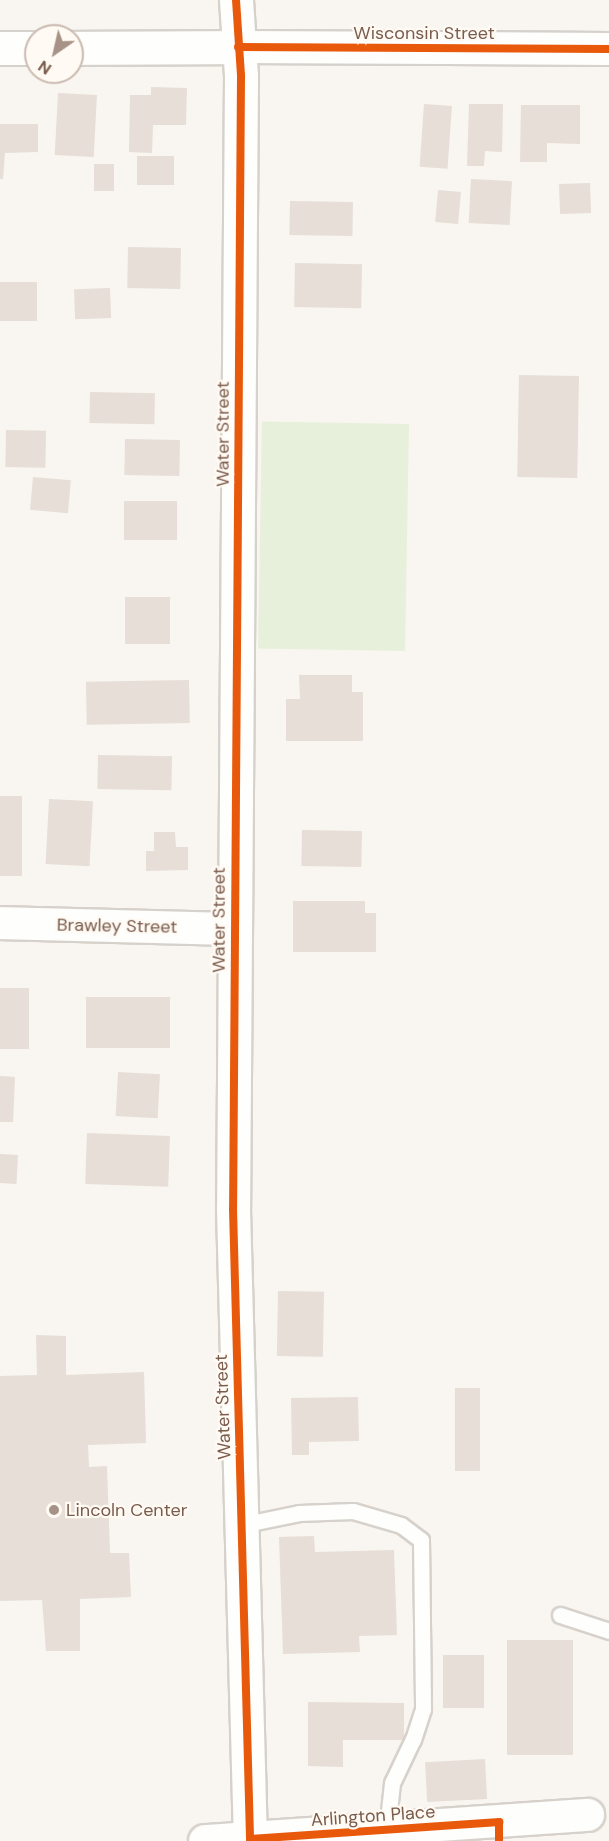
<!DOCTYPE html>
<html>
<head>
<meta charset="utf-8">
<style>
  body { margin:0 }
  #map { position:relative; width:609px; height:1841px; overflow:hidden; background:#f9f5f0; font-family:"DM Sans",sans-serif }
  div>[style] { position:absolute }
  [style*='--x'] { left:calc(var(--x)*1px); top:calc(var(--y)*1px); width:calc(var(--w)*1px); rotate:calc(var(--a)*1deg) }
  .green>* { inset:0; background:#e7f0db; transform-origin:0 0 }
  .building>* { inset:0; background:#e6ded7; transform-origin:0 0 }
  .roads { filter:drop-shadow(2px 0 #d7d1cb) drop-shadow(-2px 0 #d7d1cb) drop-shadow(0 2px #d7d1cb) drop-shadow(0 -2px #d7d1cb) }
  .lane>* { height:15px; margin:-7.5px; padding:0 7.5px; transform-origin:7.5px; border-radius:7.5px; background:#fefefd }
  .street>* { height:32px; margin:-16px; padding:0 16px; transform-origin:16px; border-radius:16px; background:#fefefd }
  .secondary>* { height:33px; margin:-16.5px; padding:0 16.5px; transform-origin:16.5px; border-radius:16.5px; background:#fefefd }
  .cycleway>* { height:8px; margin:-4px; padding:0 4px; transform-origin:4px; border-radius:4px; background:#e8590c }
  .dots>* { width:16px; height:16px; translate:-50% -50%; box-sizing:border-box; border:3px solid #fffaf3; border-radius:50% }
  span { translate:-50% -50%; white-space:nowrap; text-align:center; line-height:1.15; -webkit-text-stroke:4.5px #fffaf3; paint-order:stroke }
  .street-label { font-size:18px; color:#7a5c4d }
  .poi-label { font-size:18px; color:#7a5c4d }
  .left { translate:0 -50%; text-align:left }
  .north { position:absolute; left:24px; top:24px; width:60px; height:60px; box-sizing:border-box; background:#fffaf3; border:2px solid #cabbb1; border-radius:50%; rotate:214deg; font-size:16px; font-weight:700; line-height:24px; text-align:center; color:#7a5c4d }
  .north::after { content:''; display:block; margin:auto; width:21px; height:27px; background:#a69286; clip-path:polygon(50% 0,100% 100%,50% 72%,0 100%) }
</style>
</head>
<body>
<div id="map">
  <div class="green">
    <div style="left:409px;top:424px;width:227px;height:147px;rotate:91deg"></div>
  </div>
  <div class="building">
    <div style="clip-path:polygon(151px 87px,187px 88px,186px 125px,153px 125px,152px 153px,129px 152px,130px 95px,151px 95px)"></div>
    <div style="left:58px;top:93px;width:39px;height:62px;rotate:3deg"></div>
    <div style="left:424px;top:104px;width:28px;height:63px;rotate:4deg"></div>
    <div style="clip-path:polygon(469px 104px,503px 104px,502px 152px,485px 151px,484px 166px,467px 166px)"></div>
    <div style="clip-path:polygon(521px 105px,580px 105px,580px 144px,547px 143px,547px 162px,520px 162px)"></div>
    <div style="clip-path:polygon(0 124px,38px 124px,38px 152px,5px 153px,3px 179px,0 179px)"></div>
    <div style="left:174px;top:156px;width:29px;height:37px;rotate:90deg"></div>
    <div style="left:94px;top:164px;width:20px;height:27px"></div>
    <div style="left:471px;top:179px;width:41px;height:44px;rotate:3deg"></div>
    <div style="left:590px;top:183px;width:30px;height:31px;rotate:88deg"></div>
    <div style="left:438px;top:190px;width:23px;height:32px;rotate:5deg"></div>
    <div style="left:290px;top:201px;width:63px;height:34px;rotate:1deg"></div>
    <div style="left:128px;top:247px;width:53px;height:41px;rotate:1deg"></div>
    <div style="left:295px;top:263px;width:67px;height:44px;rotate:1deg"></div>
    <div style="left:0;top:282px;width:37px;height:39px"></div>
    <div style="left:110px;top:288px;width:30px;height:36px;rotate:88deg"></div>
    <div style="left:519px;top:375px;width:60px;height:102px;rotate:1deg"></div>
    <div style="left:90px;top:392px;width:65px;height:31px;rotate:1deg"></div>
    <div style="left:6px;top:430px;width:40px;height:37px;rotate:1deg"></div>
    <div style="left:125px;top:439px;width:55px;height:36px;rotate:1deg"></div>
    <div style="left:33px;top:477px;width:38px;height:33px;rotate:5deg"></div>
    <div style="left:177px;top:501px;width:39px;height:53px;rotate:90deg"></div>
    <div style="left:125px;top:597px;width:45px;height:47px"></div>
    <div style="clip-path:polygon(299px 675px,352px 675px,352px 692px,363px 692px,363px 741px,286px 741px,286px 699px,300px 699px)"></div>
    <div style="left:189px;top:680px;width:43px;height:103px;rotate:89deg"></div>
    <div style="left:98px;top:755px;width:74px;height:34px;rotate:1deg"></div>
    <div style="left:0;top:796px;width:22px;height:80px"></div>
    <div style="left:49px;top:799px;width:44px;height:65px;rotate:3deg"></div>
    <div style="left:302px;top:830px;width:60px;height:36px;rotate:1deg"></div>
    <div style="clip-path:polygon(154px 832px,175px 832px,176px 847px,188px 847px,188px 870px,146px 871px,146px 851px,154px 851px)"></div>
    <div style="clip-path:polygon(293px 901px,365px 901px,365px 913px,376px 913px,376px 952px,293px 952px)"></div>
    <div style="left:0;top:988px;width:29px;height:61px"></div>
    <div style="left:86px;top:997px;width:84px;height:51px"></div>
    <div style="left:118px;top:1072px;width:42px;height:44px;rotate:3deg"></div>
    <div style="clip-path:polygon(0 1076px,15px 1077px,13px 1122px,0 1122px)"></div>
    <div style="left:87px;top:1133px;width:83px;height:51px;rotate:2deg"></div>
    <div style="left:0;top:1154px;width:18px;height:29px;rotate:3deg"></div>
    <div style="left:278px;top:1291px;width:46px;height:65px;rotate:1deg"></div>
    <div style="clip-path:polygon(36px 1335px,66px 1336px,66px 1375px,144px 1372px,146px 1443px,88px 1445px,89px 1467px,107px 1466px,110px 1553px,129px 1553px,131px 1597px,80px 1599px,80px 1651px,46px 1651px,42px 1600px,0 1601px,0 1376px,37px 1375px)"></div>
    <div style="left:455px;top:1388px;width:25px;height:83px"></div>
    <div style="clip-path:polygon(358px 1397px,359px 1441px,309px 1442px,309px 1455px,292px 1455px,291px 1398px)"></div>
    <div style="clip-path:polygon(314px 1536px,315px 1552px,394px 1550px,397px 1635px,359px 1636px,360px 1652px,283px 1654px,279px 1537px)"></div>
    <div style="left:507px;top:1640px;width:66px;height:115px"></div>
    <div style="left:484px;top:1655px;width:53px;height:41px;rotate:90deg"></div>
    <div style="clip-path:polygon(308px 1702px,404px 1703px,404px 1740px,343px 1740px,343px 1767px,308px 1766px)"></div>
    <div style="left:485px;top:1759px;width:40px;height:60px;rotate:87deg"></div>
  </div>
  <div class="roads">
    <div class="lane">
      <div style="--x:241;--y:1525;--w:59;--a:-11.7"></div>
      <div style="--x:299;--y:1513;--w:54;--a:-2.1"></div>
      <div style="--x:353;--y:1511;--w:50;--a:16.3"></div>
      <div style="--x:401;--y:1525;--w:25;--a:37"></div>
      <div style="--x:421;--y:1540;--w:169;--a:89.3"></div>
      <div style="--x:423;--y:1709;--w:32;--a:108"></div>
      <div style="--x:413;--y:1739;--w:49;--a:115.5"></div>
      <div style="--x:392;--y:1783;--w:47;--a:96.1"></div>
      <div style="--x:560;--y:1615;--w:52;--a:18.1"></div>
    </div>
    <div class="street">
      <div style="--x:238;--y:47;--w:371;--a:0.3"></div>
      <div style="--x:0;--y:923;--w:234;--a:1.5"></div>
      <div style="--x:205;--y:1841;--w:384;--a:-3.9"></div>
    </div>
    <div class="secondary">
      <div style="--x:236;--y:0;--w:76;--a:86.2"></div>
      <div style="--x:241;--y:76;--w:1133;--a:90.4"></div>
      <div style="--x:233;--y:1209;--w:632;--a:88.46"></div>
      <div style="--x:0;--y:48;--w:36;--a:0"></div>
      <div style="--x:72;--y:48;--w:166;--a:-0.3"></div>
    </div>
  </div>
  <div class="cycleway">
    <div style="--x:236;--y:0;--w:76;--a:86.2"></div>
    <div style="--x:241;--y:76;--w:1133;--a:90.4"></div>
    <div style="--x:233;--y:1209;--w:630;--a:88.45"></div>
    <div style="--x:250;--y:1839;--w:250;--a:-3.9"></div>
    <div style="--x:499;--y:1822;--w:19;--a:90"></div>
    <div style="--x:238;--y:47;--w:371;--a:0.3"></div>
  </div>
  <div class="dots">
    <div style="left:54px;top:1510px;background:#a69286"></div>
  </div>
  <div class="street-label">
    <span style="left:424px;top:33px">Wisconsin Street</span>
    <span style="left:223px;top:434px;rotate:-90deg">Water Street</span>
    <span style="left:219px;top:920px;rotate:-90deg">Water Street</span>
    <span style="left:117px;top:926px;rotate:1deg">Brawley Street</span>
    <span style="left:223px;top:1407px;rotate:-92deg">Water Street</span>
    <span style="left:373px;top:1816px;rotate:-4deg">Arlington Place</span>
  </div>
  <div class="poi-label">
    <span class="left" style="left:66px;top:1510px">Lincoln Center</span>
  </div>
  <div class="north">N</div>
</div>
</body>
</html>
